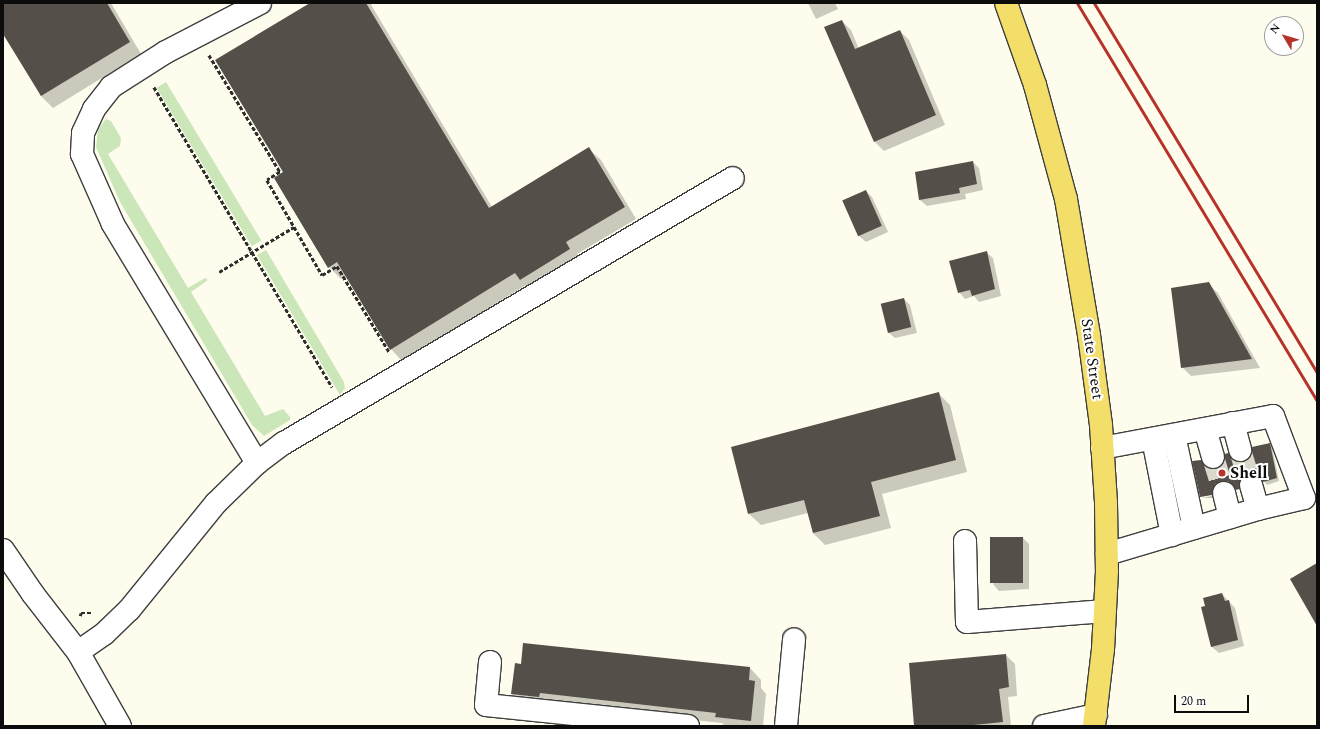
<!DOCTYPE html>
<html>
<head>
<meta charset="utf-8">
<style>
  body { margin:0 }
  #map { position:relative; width:1320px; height:729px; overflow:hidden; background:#fefcec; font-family:Spectral,serif }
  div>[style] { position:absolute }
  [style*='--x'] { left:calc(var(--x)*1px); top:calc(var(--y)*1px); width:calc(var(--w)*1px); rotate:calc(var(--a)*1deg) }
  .green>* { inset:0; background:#cbe6b8; transform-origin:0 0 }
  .shadow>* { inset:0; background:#0003 }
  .building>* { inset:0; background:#544f49; transform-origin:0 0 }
  .minor-tunnel>* { height:22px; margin-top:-11px; transform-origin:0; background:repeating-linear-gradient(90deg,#dad8ca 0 22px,transparent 0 33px) }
  .path>* { height:2.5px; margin-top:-1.25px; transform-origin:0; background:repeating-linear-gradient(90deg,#2e2e2e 0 4px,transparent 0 6px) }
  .roads { filter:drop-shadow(1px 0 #3f3f3f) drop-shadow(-1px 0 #3f3f3f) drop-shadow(0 1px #3f3f3f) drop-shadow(0 -1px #3f3f3f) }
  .minor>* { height:22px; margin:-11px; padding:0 11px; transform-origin:11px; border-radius:11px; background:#fff }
  .major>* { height:22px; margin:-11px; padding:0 11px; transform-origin:11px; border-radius:11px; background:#f2de69 }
  .rail>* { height:3px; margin:-1.5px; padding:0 1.5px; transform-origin:1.5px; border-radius:1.5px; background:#b5332b }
  .dots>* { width:11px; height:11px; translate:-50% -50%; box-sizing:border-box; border:2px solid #fff; border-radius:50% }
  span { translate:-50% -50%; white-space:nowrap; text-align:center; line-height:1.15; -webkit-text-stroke:4px #fff; paint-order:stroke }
  .street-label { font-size:16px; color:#0c0c0c }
  .poi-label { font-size:16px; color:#0c0c0c; font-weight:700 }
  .left { translate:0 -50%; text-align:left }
  .frame { position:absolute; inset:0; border:4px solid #0c0c0c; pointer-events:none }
  .north { position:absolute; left:1264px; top:16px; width:40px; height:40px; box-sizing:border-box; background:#fff; border:1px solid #9e9e9e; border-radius:50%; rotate:308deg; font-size:11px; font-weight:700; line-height:16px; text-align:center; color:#0c0c0c }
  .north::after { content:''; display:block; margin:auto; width:14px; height:18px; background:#b5332b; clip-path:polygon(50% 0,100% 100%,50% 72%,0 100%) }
  .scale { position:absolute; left:1174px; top:695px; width:75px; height:18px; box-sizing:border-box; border:2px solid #0c0c0c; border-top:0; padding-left:5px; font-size:12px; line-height:14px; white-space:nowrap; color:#0c0c0c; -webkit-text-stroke:3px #fff; paint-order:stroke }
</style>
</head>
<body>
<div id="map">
  <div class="green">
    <div style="left:166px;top:82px;width:185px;height:11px;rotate:59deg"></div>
    <div style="clip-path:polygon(106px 119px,111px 121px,121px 138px,120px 146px,108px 154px,188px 288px,205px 278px,208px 280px,191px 292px,265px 416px,283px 409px,290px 417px,290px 420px,264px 436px,252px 425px,120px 202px,96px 147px,98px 129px)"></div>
    <div style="clip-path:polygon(266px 250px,344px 382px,345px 388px,340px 395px,257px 255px)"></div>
  </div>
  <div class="shadow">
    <div style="clip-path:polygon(3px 3px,111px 3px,141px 54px,53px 108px,41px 96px,3px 32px)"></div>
    <div style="clip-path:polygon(312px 3px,370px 3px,492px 207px,589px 149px,601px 160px,636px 219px,577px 254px,581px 262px,532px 291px,526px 285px,402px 361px,391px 349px,346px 276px,341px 279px,329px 267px,284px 173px)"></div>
    <div style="clip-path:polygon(808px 3px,835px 3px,838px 9px,816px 19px)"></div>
    <div style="clip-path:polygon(842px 21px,851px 30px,859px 49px,900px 31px,909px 40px,945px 125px,884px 151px,875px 142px,826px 28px)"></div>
    <div style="clip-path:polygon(973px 162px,979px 168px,983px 190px,965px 194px,966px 199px,927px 206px,920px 200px,916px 172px)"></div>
    <div style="clip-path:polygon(866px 191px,872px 197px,888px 232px,866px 242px,859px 236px)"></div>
    <div style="clip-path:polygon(986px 252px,993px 258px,1001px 296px,979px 302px,974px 296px,965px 299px,959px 292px)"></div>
    <div style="clip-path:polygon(1208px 284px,1218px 293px,1260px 368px,1191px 376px,1182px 367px)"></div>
    <div style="clip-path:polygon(904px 299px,910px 305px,917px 333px,895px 338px,888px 332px,882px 304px)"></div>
    <div style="clip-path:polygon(938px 393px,950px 405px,967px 472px,882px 494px,891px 528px,825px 545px,813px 533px,808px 513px,761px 525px,749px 514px)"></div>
    <div style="clip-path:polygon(1270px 444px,1272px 447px,1279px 481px,1267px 485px,1262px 478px,1251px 475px,1242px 491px,1232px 484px,1225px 483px,1216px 493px,1201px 497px,1200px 461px,1206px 468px,1216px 470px,1236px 463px,1243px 463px)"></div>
    <div style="clip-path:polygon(1215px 495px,1215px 498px,1202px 498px)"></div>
    <div style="clip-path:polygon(1023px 538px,1029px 544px,1029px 589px,999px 591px,993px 584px)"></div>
    <div style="clip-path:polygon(1222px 594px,1235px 608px,1244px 646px,1219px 653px,1212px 647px,1206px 607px)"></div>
    <div style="clip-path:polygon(1006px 655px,1015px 664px,1017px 696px,1008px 697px,1011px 726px,915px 726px)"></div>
    <div style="clip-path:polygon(750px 668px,761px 680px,761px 688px,766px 694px,763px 726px,725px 726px,722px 723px,551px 705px,524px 706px,512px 694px)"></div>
  </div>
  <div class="building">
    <div style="clip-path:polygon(3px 3px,107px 3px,130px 42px,41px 96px,3px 34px)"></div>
    <div style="clip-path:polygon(310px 3px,366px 3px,489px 208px,589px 147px,625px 207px,566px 242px,570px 249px,520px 280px,515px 273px,390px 350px,337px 262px,328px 268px,274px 178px,283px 172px,215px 60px)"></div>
    <div style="clip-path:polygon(842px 20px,855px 49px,900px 30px,936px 115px,874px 142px,824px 27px)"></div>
    <div style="clip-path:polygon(973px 161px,977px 184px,959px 188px,960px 193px,919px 200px,915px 172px)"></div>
    <div style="left:866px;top:190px;width:39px;height:26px;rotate:66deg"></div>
    <div style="clip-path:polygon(987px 251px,995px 289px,972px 296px,970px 290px,958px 293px,949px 261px)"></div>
    <div style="clip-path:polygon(1209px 282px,1252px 359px,1181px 368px,1171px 288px)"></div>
    <div style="left:904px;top:298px;width:30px;height:24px;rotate:76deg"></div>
    <div style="clip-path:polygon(939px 392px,956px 460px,871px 482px,880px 516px,813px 533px,804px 500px,748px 514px,731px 447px)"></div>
    <div style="clip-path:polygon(1270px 443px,1277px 478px,1263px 482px,1259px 476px,1248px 473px,1242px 477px,1239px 489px,1236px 490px,1228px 481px,1221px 481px,1215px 484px,1212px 495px,1200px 497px,1192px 461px,1201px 460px,1205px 466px,1216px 469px,1222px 465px,1225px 454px,1228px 453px,1236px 462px,1243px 462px,1249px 459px,1252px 447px)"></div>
    <div style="left:1023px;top:537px;width:46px;height:33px;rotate:90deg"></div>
    <div style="clip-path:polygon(1317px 563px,1317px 626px,1290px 579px)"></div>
    <div style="clip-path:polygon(1222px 593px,1225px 601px,1229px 600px,1238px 640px,1211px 647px,1201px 607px,1205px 606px,1203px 598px)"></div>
    <div style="clip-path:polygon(523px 643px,750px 667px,749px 680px,755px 681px,751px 721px,715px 717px,716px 713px,540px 693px,539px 697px,511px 694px,515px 663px,521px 664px)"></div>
    <div style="clip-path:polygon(1006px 654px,1009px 687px,999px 689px,1003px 722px,964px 726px,914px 726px,909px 663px)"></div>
  </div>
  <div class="minor-tunnel">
    <div style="--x:1240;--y:450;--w:37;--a:73"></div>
    <div style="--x:1213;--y:457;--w:38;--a:73"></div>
  </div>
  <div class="path">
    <div style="--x:209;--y:55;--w:137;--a:58.7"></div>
    <div style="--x:280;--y:172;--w:15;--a:148"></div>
    <div style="--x:267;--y:180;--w:110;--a:59.9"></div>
    <div style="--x:322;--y:275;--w:17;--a:-31"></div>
    <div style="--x:337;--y:266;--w:102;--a:58.7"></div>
    <div style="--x:154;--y:87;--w:349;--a:59.3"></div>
    <div style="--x:219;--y:272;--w:87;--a:-31"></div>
    <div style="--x:80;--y:616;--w:3;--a:-72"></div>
    <div style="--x:81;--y:613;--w:10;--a:0"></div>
  </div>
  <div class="roads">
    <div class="minor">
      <div style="--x:1233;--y:423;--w:28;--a:75"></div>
      <div style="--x:1205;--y:429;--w:29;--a:74"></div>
      <div style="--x:1174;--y:435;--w:95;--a:77.9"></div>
      <div style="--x:1153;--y:439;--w:98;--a:78.8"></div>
      <div style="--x:1102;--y:448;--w:174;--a:-10.6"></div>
      <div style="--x:1273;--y:416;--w:88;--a:69.3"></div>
      <div style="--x:1304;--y:498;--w:47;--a:166.6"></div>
      <div style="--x:1258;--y:509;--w:158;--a:163.4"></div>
      <div style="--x:257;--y:463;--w:279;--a:-121.1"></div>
      <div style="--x:113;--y:224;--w:77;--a:-113.9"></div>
      <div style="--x:82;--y:154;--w:21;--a:-87"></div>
      <div style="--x:83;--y:133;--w:26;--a:-65"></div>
      <div style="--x:94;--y:109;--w:28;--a:-52"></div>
      <div style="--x:111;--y:87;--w:65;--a:-32.5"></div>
      <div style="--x:166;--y:52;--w:106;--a:-27.5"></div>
      <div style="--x:1251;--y:485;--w:25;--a:74"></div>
      <div style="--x:1224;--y:493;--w:25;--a:76"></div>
      <div style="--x:965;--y:541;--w:81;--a:88.6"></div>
      <div style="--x:967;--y:622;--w:138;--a:-4.6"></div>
      <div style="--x:3;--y:550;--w:53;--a:55.7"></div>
      <div style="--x:33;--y:594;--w:73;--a:52.2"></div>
      <div style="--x:78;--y:652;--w:85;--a:60.4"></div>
      <div style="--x:78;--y:652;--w:32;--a:-35"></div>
      <div style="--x:104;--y:634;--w:35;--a:-44"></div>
      <div style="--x:129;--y:610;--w:138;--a:-50.9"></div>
      <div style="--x:216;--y:503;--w:57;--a:-44.3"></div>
      <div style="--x:257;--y:463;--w:34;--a:-37"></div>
      <div style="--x:284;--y:443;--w:521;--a:-30.55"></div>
      <div style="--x:490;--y:662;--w:43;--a:95.3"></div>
      <div style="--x:486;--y:705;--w:203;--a:5.9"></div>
      <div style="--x:786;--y:726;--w:87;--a:-84.7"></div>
      <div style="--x:1044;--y:726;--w:53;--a:-11.9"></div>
    </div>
    <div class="major">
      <div style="--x:1006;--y:3;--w:87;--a:70.5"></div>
      <div style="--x:1035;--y:85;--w:118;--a:74.8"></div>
      <div style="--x:1066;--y:199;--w:138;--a:80.4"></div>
      <div style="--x:1089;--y:335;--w:91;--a:82.4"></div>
      <div style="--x:1101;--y:425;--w:78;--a:86.3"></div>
      <div style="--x:1106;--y:503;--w:68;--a:89.2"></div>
      <div style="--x:1107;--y:571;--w:78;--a:92.9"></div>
      <div style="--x:1103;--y:649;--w:78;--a:96.7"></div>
    </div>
  </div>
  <div class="rail">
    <div style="--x:1077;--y:3;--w:465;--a:58.9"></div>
    <div style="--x:1094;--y:3;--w:431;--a:58.9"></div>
  </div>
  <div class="dots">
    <div style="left:1222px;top:473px;background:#b5332b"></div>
  </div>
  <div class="street-label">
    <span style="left:1092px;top:359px;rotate:82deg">State Street</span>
  </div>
  <div class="poi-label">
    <span class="left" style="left:1230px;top:473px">Shell</span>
  </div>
  <div class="frame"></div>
  <div class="north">N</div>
  <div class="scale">20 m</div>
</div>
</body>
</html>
